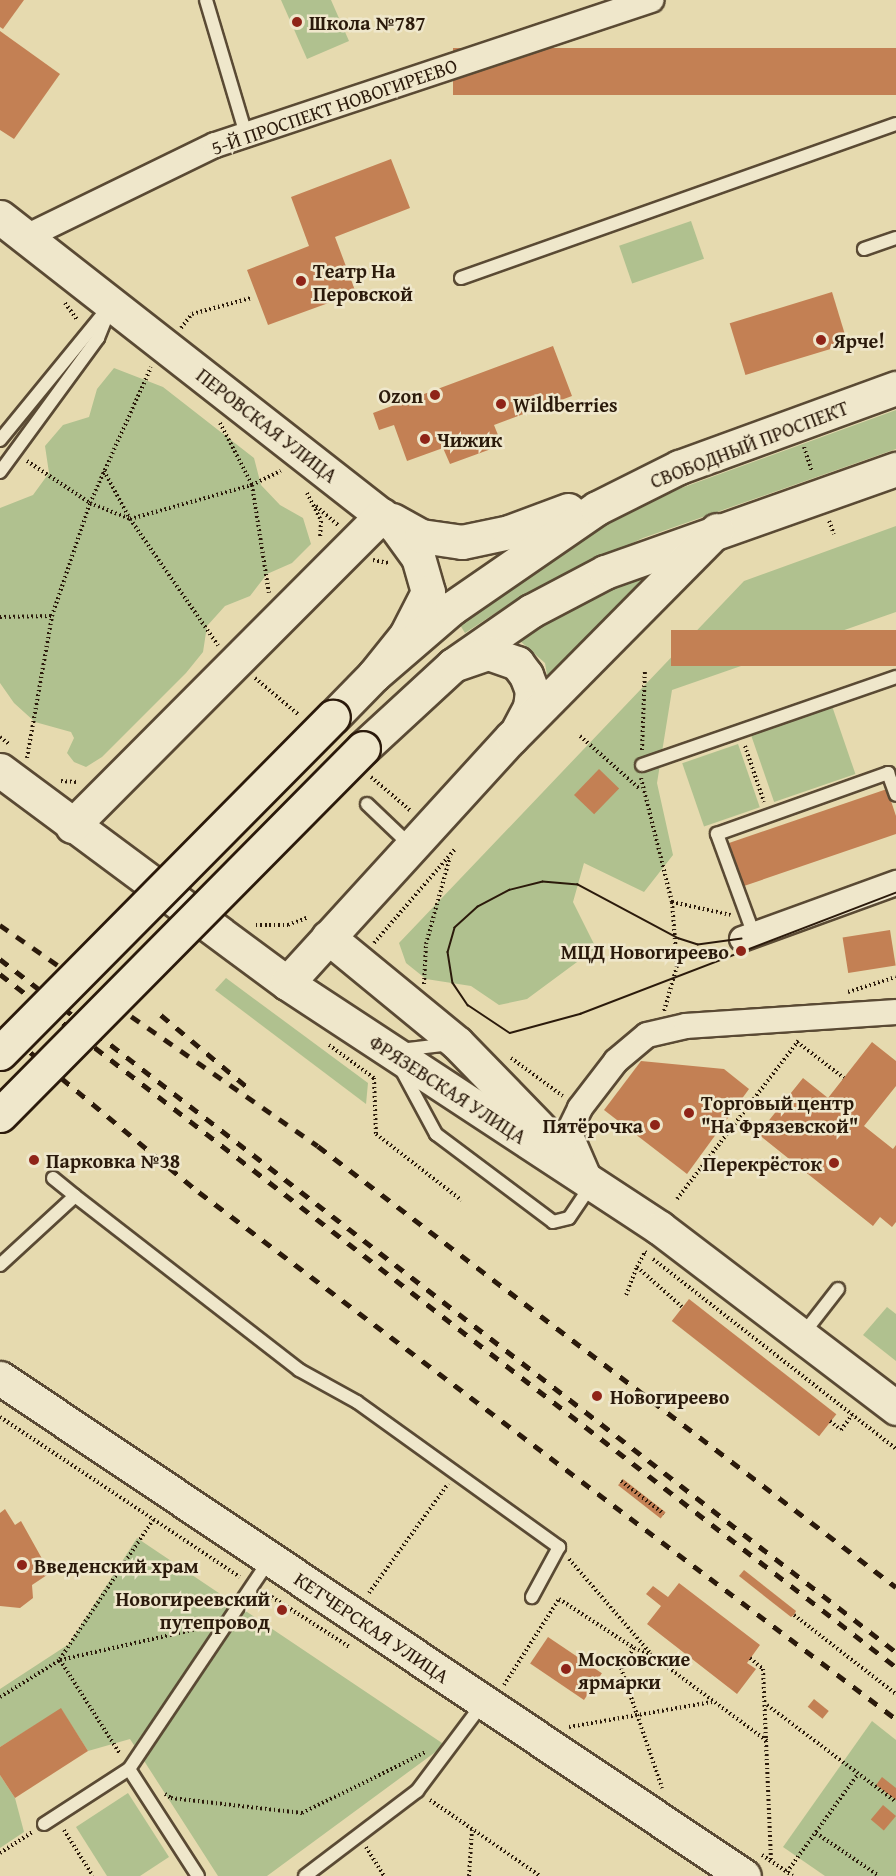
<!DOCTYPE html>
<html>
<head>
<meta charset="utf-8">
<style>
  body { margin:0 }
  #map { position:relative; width:896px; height:1876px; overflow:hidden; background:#e6daaf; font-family:"Gentium Book Plus",serif }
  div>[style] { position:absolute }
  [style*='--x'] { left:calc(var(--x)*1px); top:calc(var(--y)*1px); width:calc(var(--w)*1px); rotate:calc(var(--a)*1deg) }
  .green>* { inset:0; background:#b0c18f; transform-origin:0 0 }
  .building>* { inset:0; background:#c38054; transform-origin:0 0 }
  .path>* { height:4px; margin-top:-2px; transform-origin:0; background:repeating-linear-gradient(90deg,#2b1a0b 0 1.5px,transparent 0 4.5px) }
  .roads { filter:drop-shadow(2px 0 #5a4a34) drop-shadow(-2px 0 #5a4a34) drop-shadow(0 2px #5a4a34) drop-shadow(0 -2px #5a4a34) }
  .service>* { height:12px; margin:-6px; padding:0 6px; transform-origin:6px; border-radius:6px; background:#efe7cb }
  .minor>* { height:24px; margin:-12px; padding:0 12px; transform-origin:12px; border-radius:12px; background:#efe7cb }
  .secondary>* { height:33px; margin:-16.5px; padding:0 16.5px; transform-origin:16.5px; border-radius:16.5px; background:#efe7cb }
  .tram>* { height:1.5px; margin:-0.75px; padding:0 0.75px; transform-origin:0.75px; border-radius:0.75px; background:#2b1a0b }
  .rail>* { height:4.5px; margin-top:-2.25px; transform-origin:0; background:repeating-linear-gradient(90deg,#2b1a0b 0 10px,transparent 0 20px) }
  .bridges { filter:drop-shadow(2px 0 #2b1a0b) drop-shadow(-2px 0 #2b1a0b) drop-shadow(0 2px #2b1a0b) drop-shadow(0 -2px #2b1a0b) }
  .secondary-bridge>* { height:33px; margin:-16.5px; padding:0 16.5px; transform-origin:16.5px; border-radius:16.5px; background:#efe7cb }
  .dots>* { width:16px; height:16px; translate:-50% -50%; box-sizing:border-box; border:3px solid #efe7cb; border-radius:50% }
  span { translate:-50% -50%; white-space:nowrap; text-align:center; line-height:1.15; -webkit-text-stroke:5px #efe7cb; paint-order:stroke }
  .poi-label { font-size:20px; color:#2b1a0b; font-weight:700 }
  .left { translate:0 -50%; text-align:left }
  .right { translate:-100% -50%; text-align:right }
  .street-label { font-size:20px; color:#2b1a0b }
</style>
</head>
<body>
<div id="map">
  <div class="green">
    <div style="clip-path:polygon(281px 0,331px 0,349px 41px,307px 59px)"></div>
    <div style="left:691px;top:221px;width:40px;height:76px;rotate:71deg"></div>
    <div style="clip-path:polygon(114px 368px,163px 387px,254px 458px,261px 485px,280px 505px,303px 518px,311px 544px,292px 563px,267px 574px,250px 596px,225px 606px,207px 626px,203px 652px,186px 673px,102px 757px,86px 767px,74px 762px,67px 753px,74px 738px,71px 732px,35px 722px,14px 703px,0 683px,0 508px,33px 495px,49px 473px,45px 446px,63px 425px,89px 417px,97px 389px)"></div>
    <div style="clip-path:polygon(896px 410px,896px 449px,643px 538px,526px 593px,465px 633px,460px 625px,555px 556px,651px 499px)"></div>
    <div style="clip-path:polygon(896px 526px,896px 612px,672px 690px,657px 783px,673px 855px,644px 892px,584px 863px,573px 902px,596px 948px,527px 999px,499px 1005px,471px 986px,426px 979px,406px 963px,399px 943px,744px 581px)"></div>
    <div style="clip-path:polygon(657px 569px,549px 686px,545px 663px,520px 641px,576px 606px)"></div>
    <div style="left:832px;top:706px;width:72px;height:86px;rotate:71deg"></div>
    <div style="left:738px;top:744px;width:67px;height:59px;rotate:71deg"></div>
    <div style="clip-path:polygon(226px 978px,368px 1083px,366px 1104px,215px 990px)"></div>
    <div style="clip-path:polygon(887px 1307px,896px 1314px,896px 1361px,863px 1335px)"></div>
    <div style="clip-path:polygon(137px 1538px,445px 1745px,267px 1876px,218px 1876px,130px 1739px,88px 1751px,61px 1709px,0 1747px,0 1689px,69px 1644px)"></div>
    <div style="clip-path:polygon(872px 1721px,896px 1740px,896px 1876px,825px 1876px,783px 1847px)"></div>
    <div style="clip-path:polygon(0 1775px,15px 1798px,24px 1832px,0 1848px)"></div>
    <div style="clip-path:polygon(128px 1793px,169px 1857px,140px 1876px,107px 1876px,76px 1827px)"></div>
  </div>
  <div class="building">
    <div style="clip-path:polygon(0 0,24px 0,3px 29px,0 27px)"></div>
    <div style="clip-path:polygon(0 31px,60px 74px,14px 139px,0 130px)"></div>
    <div style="left:896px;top:48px;width:47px;height:443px;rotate:90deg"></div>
    <div style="clip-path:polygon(391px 159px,410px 208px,335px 237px,356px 293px,268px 325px,247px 270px,309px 246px,291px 197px)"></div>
    <div style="left:832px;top:292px;width:54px;height:107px;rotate:73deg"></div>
    <div style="clip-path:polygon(553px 346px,572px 396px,494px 425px,502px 445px,450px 464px,443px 448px,407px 461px,394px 425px,379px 430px,373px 413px)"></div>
    <div style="left:896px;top:630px;width:36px;height:225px;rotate:90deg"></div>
    <div style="left:599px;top:769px;width:28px;height:36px;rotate:44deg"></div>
    <div style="clip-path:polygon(887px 789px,896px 816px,896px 834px,744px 886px,729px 843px)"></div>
    <div style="left:890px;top:930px;width:36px;height:48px;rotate:81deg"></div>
    <div style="clip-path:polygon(872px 1042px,896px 1061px,896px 1086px,864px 1126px,893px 1149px,896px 1145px,896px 1222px,892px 1227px,880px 1217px,873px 1226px,758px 1134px,803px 1078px,828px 1098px)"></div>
    <div style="clip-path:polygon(641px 1061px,724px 1069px,749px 1089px,687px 1174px,604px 1110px)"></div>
    <div style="left:689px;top:1299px;width:187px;height:28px;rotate:38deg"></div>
    <div style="left:623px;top:1479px;width:54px;height:8px;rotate:38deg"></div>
    <div style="clip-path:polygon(5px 1509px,15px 1525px,21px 1521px,50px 1573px,32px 1585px,33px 1598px,20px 1608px,0 1606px,0 1513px)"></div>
    <div style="clip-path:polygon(744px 1570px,796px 1611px,794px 1615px,791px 1617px,739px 1576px)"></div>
    <div style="clip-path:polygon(679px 1583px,760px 1645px,747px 1663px,756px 1669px,737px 1694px,647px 1624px,661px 1606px,646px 1594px,653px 1586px,668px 1597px)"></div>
    <div style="left:548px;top:1637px;width:65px;height:32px;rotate:34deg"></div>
    <div style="left:814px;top:1699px;width:19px;height:10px;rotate:39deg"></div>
    <div style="clip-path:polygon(61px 1708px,88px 1751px,15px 1798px,0 1775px,0 1747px)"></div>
    <div style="clip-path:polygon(882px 1777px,896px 1788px,896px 1800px,876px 1785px)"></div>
    <div style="left:883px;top:1805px;width:17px;height:19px;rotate:40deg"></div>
  </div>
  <div class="path">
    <div style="--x:65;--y:303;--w:22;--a:54"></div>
    <div style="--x:181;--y:328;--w:18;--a:-52"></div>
    <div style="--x:192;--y:314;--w:61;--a:-15.2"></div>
    <div style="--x:220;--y:423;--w:70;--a:62.7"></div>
    <div style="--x:252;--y:485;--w:109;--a:81.1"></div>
    <div style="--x:804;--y:447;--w:25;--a:72"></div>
    <div style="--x:27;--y:461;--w:76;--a:33.7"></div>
    <div style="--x:90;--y:503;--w:43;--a:21.8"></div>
    <div style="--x:130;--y:519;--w:127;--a:-15.6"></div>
    <div style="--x:252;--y:485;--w:32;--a:-26"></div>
    <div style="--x:104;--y:471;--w:55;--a:61.6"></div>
    <div style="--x:130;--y:519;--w:154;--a:55.1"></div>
    <div style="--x:307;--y:493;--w:31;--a:63"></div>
    <div style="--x:321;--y:521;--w:18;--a:93"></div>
    <div style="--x:316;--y:506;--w:29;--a:41"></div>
    <div style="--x:829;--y:521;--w:14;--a:69"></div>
    <div style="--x:373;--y:560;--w:16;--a:11"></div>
    <div style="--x:0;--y:617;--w:52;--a:-1.1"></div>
    <div style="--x:255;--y:678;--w:57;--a:40.1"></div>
    <div style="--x:580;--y:736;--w:80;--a:41.5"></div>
    <div style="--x:0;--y:737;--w:11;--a:38"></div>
    <div style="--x:745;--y:746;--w:59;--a:71.3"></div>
    <div style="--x:642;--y:750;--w:80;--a:-87.9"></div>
    <div style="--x:27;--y:758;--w:144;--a:-80"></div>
    <div style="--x:52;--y:616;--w:119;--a:-71.4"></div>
    <div style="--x:90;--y:503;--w:149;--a:-65.8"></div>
    <div style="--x:371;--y:777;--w:52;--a:40.4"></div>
    <div style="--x:641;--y:778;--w:128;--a:76"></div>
    <div style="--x:672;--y:902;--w:64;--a:85.5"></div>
    <div style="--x:677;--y:966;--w:47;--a:106.1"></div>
    <div style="--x:61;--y:781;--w:16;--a:4"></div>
    <div style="--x:672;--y:902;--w:60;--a:12.4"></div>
    <div style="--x:256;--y:925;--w:32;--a:0"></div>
    <div style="--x:288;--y:925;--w:22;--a:-21"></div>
    <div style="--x:374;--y:943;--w:125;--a:-49.2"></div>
    <div style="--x:424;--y:984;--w:40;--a:-87.1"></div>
    <div style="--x:426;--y:944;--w:90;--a:-74.6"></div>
    <div style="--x:848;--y:992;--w:50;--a:-17.4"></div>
    <div style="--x:797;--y:1042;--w:59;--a:37.5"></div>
    <div style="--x:329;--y:1045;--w:56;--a:36.3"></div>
    <div style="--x:374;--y:1078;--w:56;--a:88"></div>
    <div style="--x:376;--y:1134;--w:108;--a:37.8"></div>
    <div style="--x:511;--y:1058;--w:64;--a:36.2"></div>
    <div style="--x:677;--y:1199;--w:200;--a:-52.5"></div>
    <div style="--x:653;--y:1259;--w:308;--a:38"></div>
    <div style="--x:637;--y:1267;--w:60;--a:41.6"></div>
    <div style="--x:626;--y:1295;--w:30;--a:-69"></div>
    <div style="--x:637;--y:1267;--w:17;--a:-62"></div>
    <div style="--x:645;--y:1252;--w:4;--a:34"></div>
    <div style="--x:0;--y:1417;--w:288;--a:33.7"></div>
    <div style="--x:830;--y:1421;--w:14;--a:39"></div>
    <div style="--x:841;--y:1430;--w:19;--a:-54"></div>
    <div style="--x:621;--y:1481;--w:54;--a:37.5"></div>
    <div style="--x:569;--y:1559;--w:124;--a:49.2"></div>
    <div style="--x:264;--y:1592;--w:103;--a:32.8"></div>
    <div style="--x:369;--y:1593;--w:135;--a:-54.1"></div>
    <div style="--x:794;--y:1615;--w:129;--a:37.8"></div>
    <div style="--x:634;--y:1648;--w:24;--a:123"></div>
    <div style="--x:621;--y:1668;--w:127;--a:71.1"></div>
    <div style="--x:750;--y:1658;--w:17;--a:40"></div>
    <div style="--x:763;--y:1669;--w:191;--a:87.6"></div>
    <div style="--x:60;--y:1659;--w:167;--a:-56.2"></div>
    <div style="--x:60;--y:1660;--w:149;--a:-12.8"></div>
    <div style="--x:504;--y:1685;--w:102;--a:-57.4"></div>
    <div style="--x:559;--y:1599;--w:90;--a:33.2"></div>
    <div style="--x:634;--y:1648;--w:17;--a:21"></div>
    <div style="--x:650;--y:1654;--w:146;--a:36.6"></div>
    <div style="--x:0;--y:1697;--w:70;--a:-31.7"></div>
    <div style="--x:60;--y:1660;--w:112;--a:57.4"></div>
    <div style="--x:767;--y:1705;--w:161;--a:36.9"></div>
    <div style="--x:569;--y:1727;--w:145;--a:-9.9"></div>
    <div style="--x:165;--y:1794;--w:7;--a:34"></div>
    <div style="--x:171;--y:1798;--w:132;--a:6.5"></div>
    <div style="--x:302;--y:1813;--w:138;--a:-26.2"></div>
    <div style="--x:430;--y:1800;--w:134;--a:34.6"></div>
    <div style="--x:64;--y:1830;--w:54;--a:57.8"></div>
    <div style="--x:816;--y:1833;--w:76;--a:34.3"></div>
    <div style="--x:366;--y:1847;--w:34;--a:58"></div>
    <div style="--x:0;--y:1853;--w:38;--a:-33"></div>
    <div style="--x:762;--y:1855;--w:37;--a:34"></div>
    <div style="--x:787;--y:1872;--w:121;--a:-54.1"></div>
    <div style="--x:469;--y:1876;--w:46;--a:-86.3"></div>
  </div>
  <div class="roads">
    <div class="service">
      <div style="--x:206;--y:0;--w:140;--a:73.4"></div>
      <div style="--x:864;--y:249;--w:34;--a:-19"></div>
      <div style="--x:461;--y:278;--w:461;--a:-19.5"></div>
      <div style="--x:0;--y:440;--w:164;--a:-50.7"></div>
      <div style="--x:0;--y:472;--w:166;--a:-53.8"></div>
      <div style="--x:98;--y:338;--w:35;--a:-68"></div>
      <div style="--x:642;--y:765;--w:269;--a:-19.1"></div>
      <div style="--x:367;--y:804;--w:59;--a:43.6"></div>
      <div style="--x:754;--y:935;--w:108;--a:-110.1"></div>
      <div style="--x:717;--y:834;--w:182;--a:-19.6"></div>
      <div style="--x:888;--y:773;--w:23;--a:70"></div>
      <div style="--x:400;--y:1050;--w:51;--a:-6.7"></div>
      <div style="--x:401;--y:1069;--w:74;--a:61.7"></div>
      <div style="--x:436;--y:1134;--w:146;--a:36.9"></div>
      <div style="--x:553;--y:1222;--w:16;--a:-14"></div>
      <div style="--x:569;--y:1218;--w:40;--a:-56"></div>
      <div style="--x:53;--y:1178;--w:28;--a:39"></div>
      <div style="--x:0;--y:1265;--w:102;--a:-42.6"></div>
      <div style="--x:75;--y:1196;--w:284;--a:37.8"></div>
      <div style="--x:299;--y:1370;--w:66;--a:28.9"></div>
      <div style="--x:357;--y:1402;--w:249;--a:35.7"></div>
      <div style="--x:559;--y:1547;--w:57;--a:118.4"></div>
      <div style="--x:803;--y:1334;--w:57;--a:-52.1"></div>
      <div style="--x:129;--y:1769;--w:127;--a:57.2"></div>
      <div style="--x:44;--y:1824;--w:101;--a:-32.9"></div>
      <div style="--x:129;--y:1769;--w:251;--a:-56.1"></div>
      <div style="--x:305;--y:1876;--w:141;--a:-37.2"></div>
      <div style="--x:417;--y:1791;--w:110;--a:-53.1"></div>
    </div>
    <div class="minor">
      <div style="--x:26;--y:237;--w:210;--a:-26"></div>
      <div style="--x:215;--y:145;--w:460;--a:-18.4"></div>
      <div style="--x:742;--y:939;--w:164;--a:-20"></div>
      <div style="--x:592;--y:1184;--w:58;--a:-113.5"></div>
      <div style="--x:569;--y:1131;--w:25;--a:-64"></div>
      <div style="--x:580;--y:1108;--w:59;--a:-52.5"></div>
      <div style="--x:616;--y:1061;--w:40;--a:-40"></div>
      <div style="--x:647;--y:1035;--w:40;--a:-13"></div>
      <div style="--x:686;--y:1026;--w:210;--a:-3.8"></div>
    </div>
    <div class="secondary">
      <div style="--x:0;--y:217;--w:503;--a:38.05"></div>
      <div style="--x:396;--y:527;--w:37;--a:54"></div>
      <div style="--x:418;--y:557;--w:36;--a:74"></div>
      <div style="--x:428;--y:592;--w:48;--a:117.1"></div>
      <div style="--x:406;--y:635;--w:51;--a:128.7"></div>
      <div style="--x:392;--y:520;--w:33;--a:29"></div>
      <div style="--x:421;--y:536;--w:41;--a:8.3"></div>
      <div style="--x:462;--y:542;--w:48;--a:-12"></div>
      <div style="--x:509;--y:532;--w:63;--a:-20.4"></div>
      <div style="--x:453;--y:665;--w:95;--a:-34.7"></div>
      <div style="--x:531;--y:611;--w:84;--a:-27.8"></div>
      <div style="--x:605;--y:572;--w:309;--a:-19.5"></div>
      <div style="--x:333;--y:717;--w:59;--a:-45.7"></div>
      <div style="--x:374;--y:675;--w:103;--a:-40.7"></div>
      <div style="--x:452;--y:608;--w:176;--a:-34.6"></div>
      <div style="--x:597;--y:508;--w:92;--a:-26.6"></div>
      <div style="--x:679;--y:467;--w:231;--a:-20"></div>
      <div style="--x:363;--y:748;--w:122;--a:-42.7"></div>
      <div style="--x:453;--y:665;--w:37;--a:-19"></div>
      <div style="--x:488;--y:653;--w:31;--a:19"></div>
      <div style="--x:517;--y:663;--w:15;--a:53"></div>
      <div style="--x:526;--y:675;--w:17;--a:69"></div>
      <div style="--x:532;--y:691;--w:16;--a:97"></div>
      <div style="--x:530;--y:707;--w:24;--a:118"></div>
      <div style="--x:0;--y:770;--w:357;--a:36.6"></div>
      <div style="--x:287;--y:983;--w:446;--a:33.3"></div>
      <div style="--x:660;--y:1228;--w:297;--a:37.3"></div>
      <div style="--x:72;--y:826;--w:439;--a:-45.1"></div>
      <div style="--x:328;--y:937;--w:167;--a:39.4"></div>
      <div style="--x:457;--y:1043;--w:146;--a:45.8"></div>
      <div style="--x:287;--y:983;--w:333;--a:-47.6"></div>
      <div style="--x:512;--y:737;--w:291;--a:-45.3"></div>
      <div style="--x:0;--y:1378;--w:895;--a:33.8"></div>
    </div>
  </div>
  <div class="tram">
    <div style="--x:742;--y:939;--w:44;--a:172.2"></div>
    <div style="--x:698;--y:945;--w:20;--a:-162"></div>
    <div style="--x:679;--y:939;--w:115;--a:-151.9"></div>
    <div style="--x:578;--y:885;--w:35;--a:-175"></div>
    <div style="--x:543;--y:882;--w:34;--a:166"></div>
    <div style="--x:510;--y:890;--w:36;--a:152"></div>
    <div style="--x:478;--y:907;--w:31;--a:138"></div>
    <div style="--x:455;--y:928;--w:25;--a:106"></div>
    <div style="--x:448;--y:952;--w:31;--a:81"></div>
    <div style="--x:453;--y:983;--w:27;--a:56"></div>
    <div style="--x:468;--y:1005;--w:50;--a:33.7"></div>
    <div style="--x:510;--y:1033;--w:73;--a:-15.2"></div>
    <div style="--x:580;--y:1014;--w:338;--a:-21"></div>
  </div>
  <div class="rail">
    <div style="--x:0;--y:925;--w:387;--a:34.8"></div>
    <div style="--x:318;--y:1146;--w:727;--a:37.34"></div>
    <div style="--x:0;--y:959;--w:1133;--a:37.72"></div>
    <div style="--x:0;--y:974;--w:1133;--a:37.72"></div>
    <div style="--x:161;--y:1015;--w:120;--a:39.9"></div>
    <div style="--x:0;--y:1027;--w:259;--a:39.7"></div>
    <div style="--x:199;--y:1192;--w:874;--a:37.09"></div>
  </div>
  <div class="bridges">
    <div class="secondary-bridge">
      <div style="--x:0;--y:1053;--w:473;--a:-45.3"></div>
      <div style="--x:0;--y:1115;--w:516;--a:-45.31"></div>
    </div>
  </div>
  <div class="dots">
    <div style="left:297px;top:22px;background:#8f2418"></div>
    <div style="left:301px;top:281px;background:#8f2418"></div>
    <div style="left:821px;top:340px;background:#8f2418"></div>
    <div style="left:435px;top:395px;background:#8f2418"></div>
    <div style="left:501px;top:404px;background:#8f2418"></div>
    <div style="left:425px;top:439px;background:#8f2418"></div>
    <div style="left:741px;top:951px;background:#8f2418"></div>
    <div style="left:689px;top:1113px;background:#8f2418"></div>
    <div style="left:655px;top:1125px;background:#8f2418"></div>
    <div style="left:34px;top:1160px;background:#8f2418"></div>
    <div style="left:834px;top:1163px;background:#8f2418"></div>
    <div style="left:597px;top:1396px;background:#8f2418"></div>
    <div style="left:22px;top:1565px;background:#8f2418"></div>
    <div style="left:282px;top:1610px;background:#8f2418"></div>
    <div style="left:566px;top:1669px;background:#8f2418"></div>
  </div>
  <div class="poi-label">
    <span class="left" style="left:309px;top:22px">Школа №787</span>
    <span class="left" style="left:313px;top:282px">Театр На<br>Перовской</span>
    <span class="left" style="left:833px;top:340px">Ярче!</span>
    <span class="right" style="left:423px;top:395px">Ozon</span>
    <span class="left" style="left:513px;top:404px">Wildberries</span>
    <span class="left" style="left:437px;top:439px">Чижик</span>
    <span class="right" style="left:729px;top:951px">МЦД Новогиреево</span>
    <span class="left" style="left:701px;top:1114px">Торговый центр<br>"На Фрязевской"</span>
    <span class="right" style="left:643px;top:1125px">Пятёрочка</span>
    <span class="left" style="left:46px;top:1160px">Парковка №38</span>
    <span class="right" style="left:822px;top:1163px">Перекрёсток</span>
    <span class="left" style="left:610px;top:1396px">Новогиреево</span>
    <span class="left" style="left:34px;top:1565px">Введенский храм</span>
    <span class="right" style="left:270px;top:1610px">Новогиреевский<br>путепровод</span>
    <span class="left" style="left:578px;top:1670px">Московские<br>ярмарки</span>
  </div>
  <div class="street-label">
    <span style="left:334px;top:106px;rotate:-19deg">5-Й ПРОСПЕКТ НОВОГИРЕЕВО</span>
    <span style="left:267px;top:425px;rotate:38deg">ПЕРОВСКАЯ УЛИЦА</span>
    <span style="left:749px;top:444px;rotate:-21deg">СВОБОДНЫЙ ПРОСПЕКТ</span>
    <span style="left:448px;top:1089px;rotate:33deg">ФРЯЗЕВСКАЯ УЛИЦА</span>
    <span style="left:372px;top:1627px;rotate:34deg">КЕТЧЕРСКАЯ УЛИЦА</span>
  </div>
</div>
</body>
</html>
